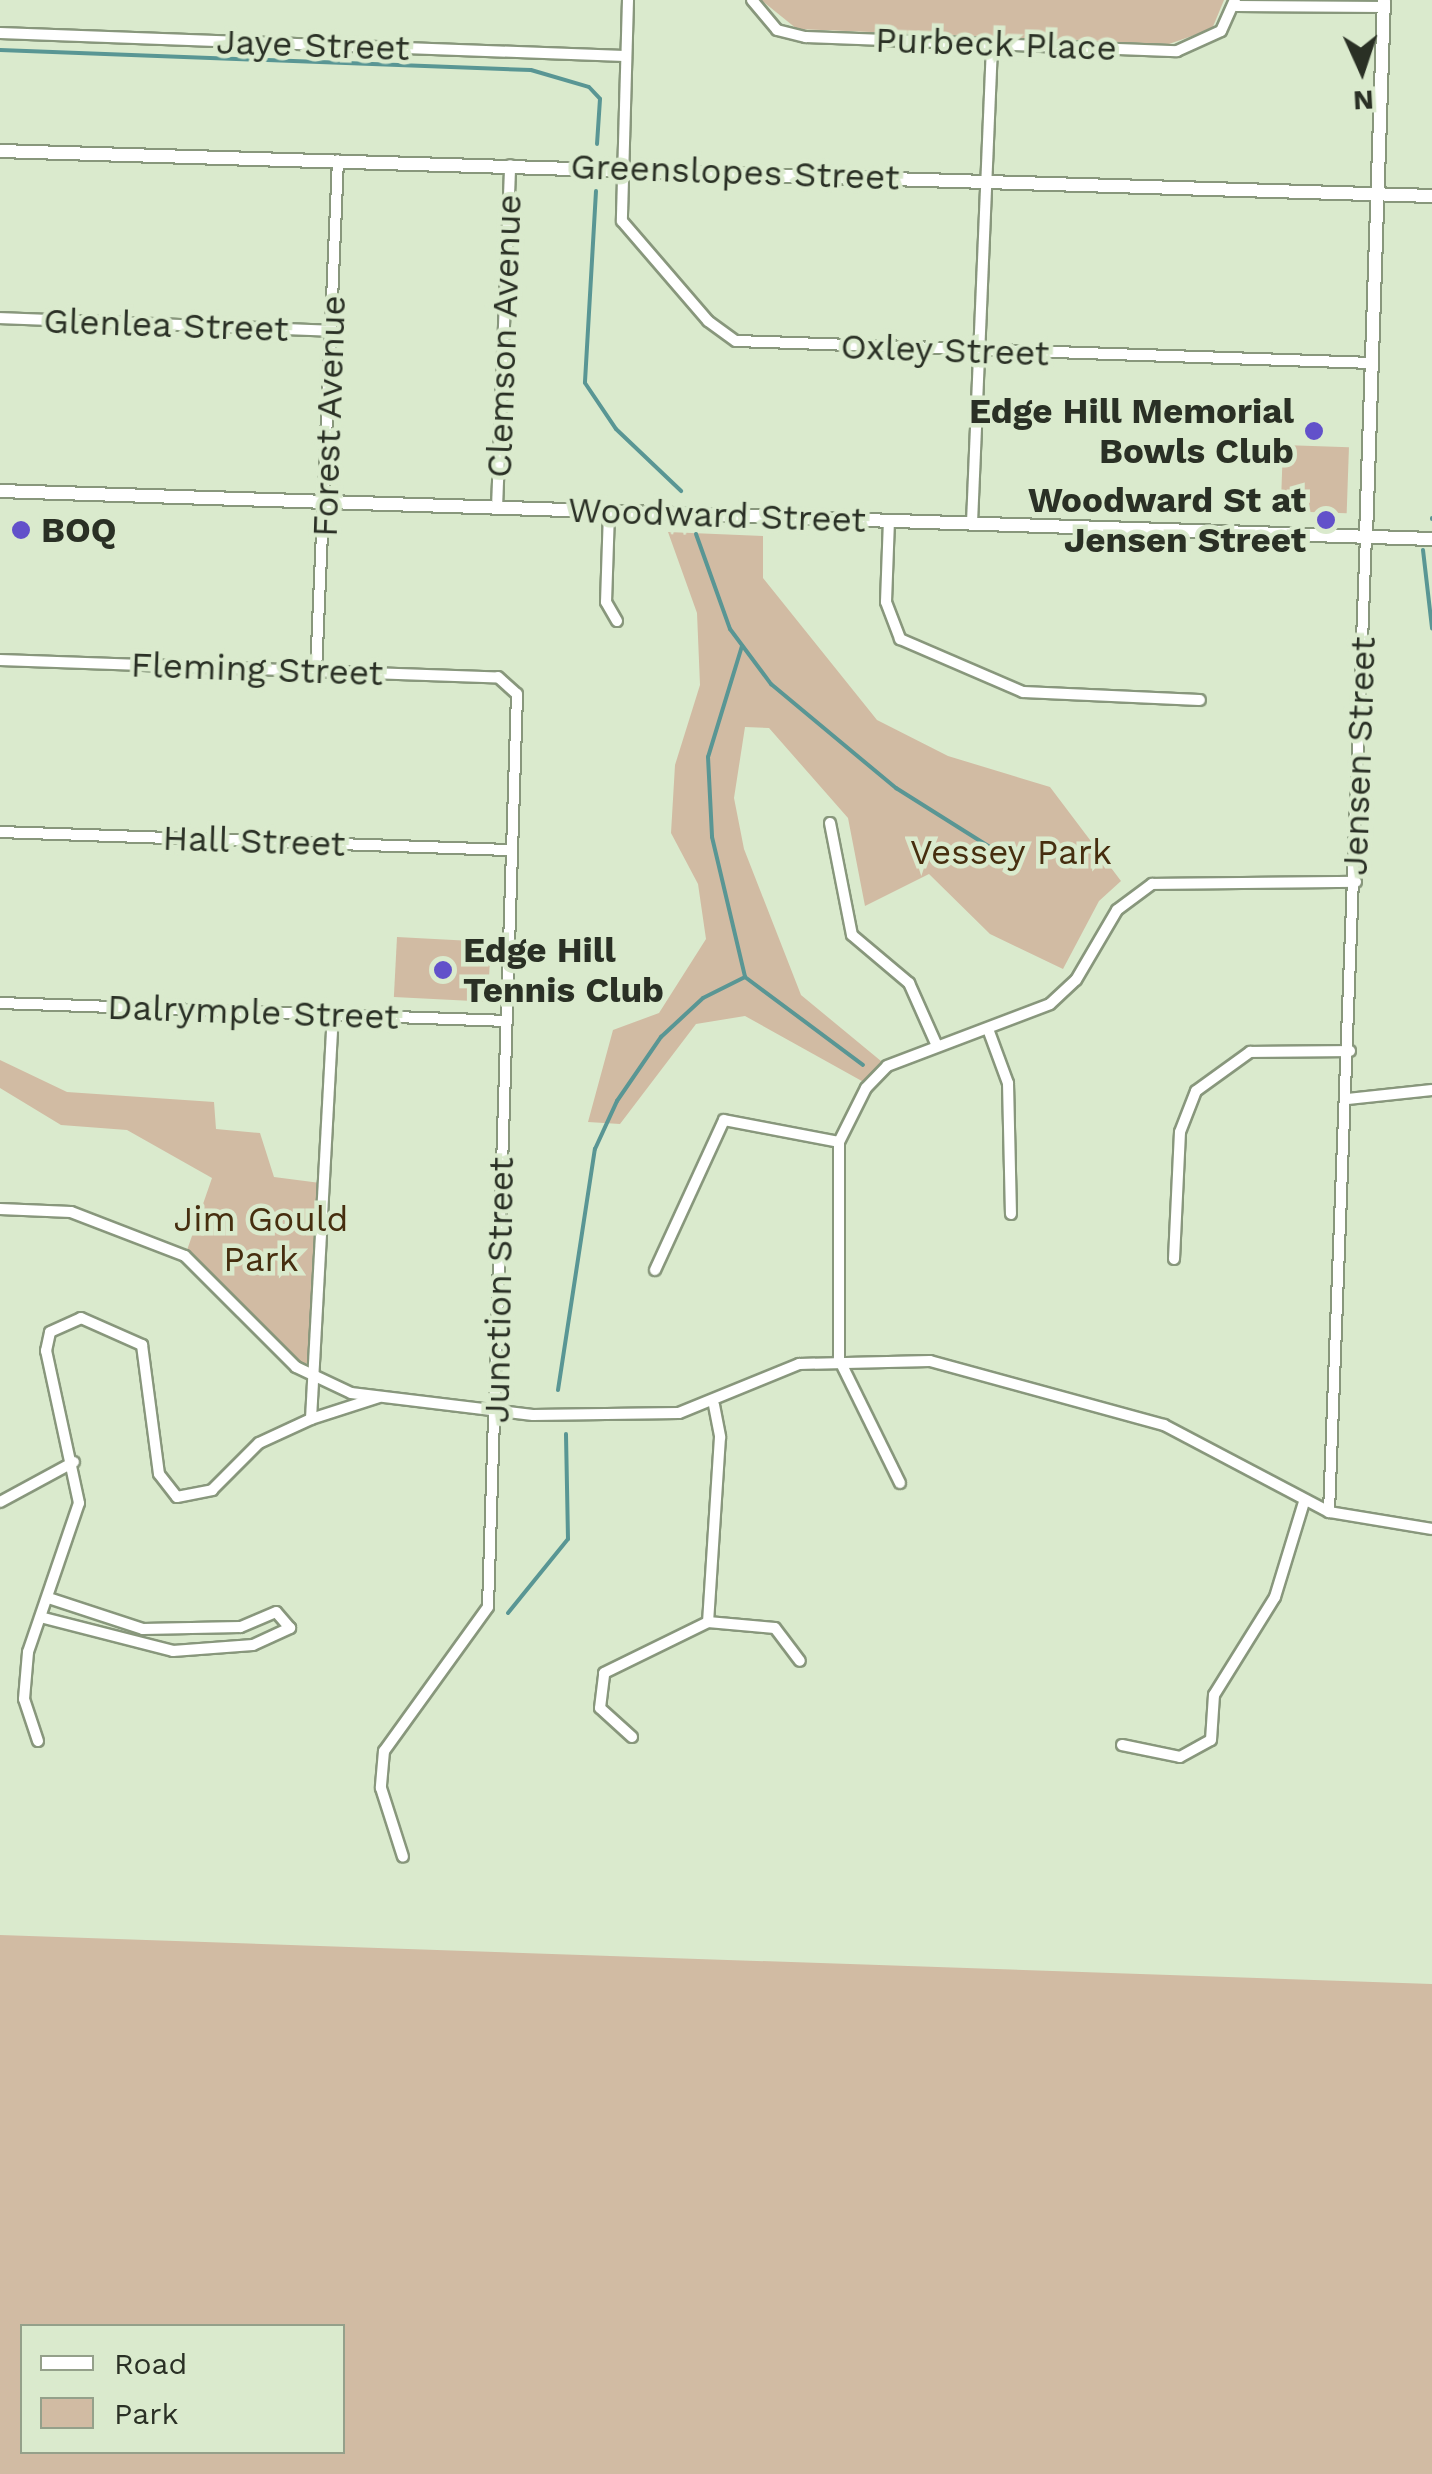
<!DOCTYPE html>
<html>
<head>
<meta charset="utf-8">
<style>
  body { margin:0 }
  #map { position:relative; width:1432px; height:2474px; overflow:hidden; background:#daeacd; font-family:"Work Sans",sans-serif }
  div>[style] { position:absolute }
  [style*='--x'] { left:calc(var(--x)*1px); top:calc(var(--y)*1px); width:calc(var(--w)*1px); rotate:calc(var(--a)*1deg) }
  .green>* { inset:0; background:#d1bba3; transform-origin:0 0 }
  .stream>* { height:4px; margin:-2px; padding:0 2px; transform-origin:2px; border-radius:2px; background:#599694 }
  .roads { filter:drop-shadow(2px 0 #88977c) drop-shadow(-2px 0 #88977c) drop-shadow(0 2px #88977c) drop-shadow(0 -2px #88977c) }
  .minor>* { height:10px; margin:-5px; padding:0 5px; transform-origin:5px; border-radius:5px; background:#fff }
  .tertiary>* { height:12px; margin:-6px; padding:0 6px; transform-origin:6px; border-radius:6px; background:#fff }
  .dots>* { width:28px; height:28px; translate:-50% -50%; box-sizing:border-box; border:5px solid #daeacd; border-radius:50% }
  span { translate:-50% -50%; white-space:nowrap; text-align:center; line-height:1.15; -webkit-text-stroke:9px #daeacd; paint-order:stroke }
  .street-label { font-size:35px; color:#2a3025 }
  .poi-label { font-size:35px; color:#2a3025; font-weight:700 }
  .right { translate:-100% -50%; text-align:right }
  .left { translate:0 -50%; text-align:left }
  .park-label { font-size:35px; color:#462e0f }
  .legend { position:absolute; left:20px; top:2324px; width:325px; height:130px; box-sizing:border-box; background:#daeacd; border:2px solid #94a08a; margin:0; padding:12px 18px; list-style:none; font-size:30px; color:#2a3025 }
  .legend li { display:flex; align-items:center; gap:20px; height:50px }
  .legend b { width:50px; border:2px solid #94a08a }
  .north { position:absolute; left:1312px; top:20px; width:100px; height:100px; -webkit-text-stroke:8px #daeacd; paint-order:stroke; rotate:177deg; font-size:28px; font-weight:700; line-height:40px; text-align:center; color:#2a3025 }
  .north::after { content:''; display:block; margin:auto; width:35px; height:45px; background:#2a3025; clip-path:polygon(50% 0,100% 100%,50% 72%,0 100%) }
</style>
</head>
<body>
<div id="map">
  <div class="green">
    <div style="clip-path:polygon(761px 0,1224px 0,1212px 29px,1169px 44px,797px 29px)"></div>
    <div style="left:1283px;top:445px;width:66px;height:66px;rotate:2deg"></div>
    <div style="clip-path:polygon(668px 532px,763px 536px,763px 578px,877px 720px,948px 756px,1050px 787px,1121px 881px,1099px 901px,1063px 969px,990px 934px,929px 874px,865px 906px,848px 818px,769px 728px,745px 727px,734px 798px,744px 849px,801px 995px,887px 1066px,869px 1085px,745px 1016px,696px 1024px,620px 1124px,588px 1122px,613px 1030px,659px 1013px,706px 939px,698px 884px,671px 833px,675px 765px,700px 685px,697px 613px)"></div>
    <div style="left:397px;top:937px;width:94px;height:60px;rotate:3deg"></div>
    <div style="clip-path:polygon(0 1060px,67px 1092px,214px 1102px,216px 1129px,260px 1133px,274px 1177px,328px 1184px,321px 1358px,296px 1367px,185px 1256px,212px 1178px,127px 1130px,61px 1125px,0 1088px)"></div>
    <div style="clip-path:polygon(evenodd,0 1935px,1432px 1984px,1432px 2474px,0 2474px,0 1935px,22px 2326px,342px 2326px,342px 2452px,22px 2452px,22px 2326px)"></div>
  </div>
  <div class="stream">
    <div style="--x:0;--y:50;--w:531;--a:2.16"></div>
    <div style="--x:531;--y:70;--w:60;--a:16.3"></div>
    <div style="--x:589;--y:87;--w:16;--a:47"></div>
    <div style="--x:600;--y:99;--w:45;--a:93.8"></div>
    <div style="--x:596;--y:191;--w:192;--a:93.3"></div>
    <div style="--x:585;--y:383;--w:55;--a:56"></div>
    <div style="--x:616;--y:429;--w:90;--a:43.6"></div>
    <div style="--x:1432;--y:519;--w:1;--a:-90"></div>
    <div style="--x:696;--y:534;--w:101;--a:70.3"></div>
    <div style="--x:730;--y:629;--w:69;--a:53.3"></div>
    <div style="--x:771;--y:684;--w:163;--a:39.8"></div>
    <div style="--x:896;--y:788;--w:131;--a:32.2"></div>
    <div style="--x:1423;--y:550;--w:79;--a:83.4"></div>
    <div style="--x:742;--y:646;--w:116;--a:107"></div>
    <div style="--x:708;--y:757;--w:80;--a:87.1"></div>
    <div style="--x:712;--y:837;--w:144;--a:76.7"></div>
    <div style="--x:745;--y:977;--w:147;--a:36.7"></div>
    <div style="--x:558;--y:1390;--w:244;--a:-81.3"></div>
    <div style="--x:595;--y:1149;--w:53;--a:-65.4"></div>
    <div style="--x:617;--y:1101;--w:78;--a:-55.5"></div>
    <div style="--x:661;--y:1037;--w:57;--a:-42.9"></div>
    <div style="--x:703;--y:998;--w:47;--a:-26.6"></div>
    <div style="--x:508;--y:1613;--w:95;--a:-51"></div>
    <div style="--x:568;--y:1539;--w:105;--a:-91.1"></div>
  </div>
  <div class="roads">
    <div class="minor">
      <div style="--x:628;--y:0;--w:221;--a:91.6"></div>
      <div style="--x:622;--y:221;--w:132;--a:49.3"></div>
      <div style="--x:708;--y:321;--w:34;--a:36"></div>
      <div style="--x:736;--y:341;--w:637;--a:1.98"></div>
      <div style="--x:752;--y:0;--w:39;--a:50"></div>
      <div style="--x:777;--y:30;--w:30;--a:14"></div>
      <div style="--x:806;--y:37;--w:371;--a:2.2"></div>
      <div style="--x:1177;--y:51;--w:48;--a:-24.4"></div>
      <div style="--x:1221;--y:31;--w:34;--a:-66"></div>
      <div style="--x:1236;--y:6;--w:148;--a:0.4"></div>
      <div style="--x:0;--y:33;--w:625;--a:2.11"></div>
      <div style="--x:0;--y:318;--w:332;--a:2.2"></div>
      <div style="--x:497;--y:508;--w:343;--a:-87.8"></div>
      <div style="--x:609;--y:512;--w:90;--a:91.9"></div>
      <div style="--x:606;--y:602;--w:22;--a:60"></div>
      <div style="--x:889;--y:520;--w:82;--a:92.1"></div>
      <div style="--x:886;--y:602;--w:40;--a:69"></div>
      <div style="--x:900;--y:639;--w:134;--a:23.3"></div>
      <div style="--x:1023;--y:692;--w:177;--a:2.6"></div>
      <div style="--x:972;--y:523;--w:479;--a:-87.6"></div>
      <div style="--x:0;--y:660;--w:498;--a:2"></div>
      <div style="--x:498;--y:677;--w:25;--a:42"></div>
      <div style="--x:517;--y:694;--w:913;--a:91.82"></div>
      <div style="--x:488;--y:1607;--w:178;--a:125.8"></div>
      <div style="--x:384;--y:1751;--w:37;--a:95"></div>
      <div style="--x:381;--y:1788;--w:72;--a:72.3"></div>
      <div style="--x:316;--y:672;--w:512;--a:-87.54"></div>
      <div style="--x:830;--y:823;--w:114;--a:78.9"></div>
      <div style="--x:852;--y:935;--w:75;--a:40.1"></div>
      <div style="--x:909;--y:983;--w:69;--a:66"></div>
      <div style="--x:0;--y:832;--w:508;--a:2.03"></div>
      <div style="--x:0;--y:1003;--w:507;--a:2.03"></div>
      <div style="--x:988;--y:1029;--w:58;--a:69.7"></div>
      <div style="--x:1008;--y:1083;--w:131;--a:88.7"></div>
      <div style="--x:1348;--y:1099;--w:84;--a:-6.1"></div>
      <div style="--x:0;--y:1209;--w:71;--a:2.4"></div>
      <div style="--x:71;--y:1212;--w:122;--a:21.1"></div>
      <div style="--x:185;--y:1256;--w:157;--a:45"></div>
      <div style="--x:296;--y:1367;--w:61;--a:25.3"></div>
      <div style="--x:351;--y:1393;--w:183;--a:6.9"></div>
      <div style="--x:533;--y:1415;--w:146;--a:-0.8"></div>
      <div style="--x:679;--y:1413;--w:130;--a:-22.2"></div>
      <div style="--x:799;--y:1364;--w:131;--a:-1.3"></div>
      <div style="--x:930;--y:1361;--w:243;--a:15.3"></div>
      <div style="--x:1164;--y:1425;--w:187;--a:27.8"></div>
      <div style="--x:1329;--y:1512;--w:104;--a:9.4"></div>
      <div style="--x:1174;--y:1259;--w:127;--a:-87.3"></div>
      <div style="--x:1180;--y:1132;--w:44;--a:-68.7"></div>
      <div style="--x:1196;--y:1091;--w:67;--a:-35.8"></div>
      <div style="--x:1250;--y:1052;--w:100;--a:-0.6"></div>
      <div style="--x:655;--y:1270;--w:165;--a:-65.3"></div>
      <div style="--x:724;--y:1120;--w:117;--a:10.8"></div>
      <div style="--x:714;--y:1405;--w:33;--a:79"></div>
      <div style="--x:720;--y:1437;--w:185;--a:93.7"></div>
      <div style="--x:708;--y:1622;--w:67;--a:5.1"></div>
      <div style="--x:775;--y:1628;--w:41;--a:52.9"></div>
      <div style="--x:311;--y:1419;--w:71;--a:-17.9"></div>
      <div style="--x:900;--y:1483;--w:138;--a:-116.2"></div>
      <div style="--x:839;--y:1359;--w:217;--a:-90"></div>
      <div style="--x:839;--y:1142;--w:60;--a:-63.4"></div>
      <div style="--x:866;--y:1088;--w:30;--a:-46"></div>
      <div style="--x:887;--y:1066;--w:174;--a:-20.8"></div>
      <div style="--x:1050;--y:1004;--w:35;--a:-43"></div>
      <div style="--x:1076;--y:980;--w:81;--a:-59.6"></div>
      <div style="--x:1117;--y:910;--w:44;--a:-36.6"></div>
      <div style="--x:1152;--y:884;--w:204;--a:-0.6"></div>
      <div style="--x:0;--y:1502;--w:84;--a:-28.4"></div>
      <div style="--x:1329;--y:1512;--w:977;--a:-87.83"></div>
      <div style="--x:44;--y:1618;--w:133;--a:14.3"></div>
      <div style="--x:173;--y:1651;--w:80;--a:-4.3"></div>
      <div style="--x:253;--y:1645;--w:41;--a:-24.7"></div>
      <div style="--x:290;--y:1628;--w:21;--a:-131"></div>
      <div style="--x:276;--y:1612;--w:39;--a:157"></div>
      <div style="--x:240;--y:1627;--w:97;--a:178.8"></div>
      <div style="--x:143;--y:1629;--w:97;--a:-161.9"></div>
      <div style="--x:632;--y:1737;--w:43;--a:-137.8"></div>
      <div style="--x:600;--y:1708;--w:35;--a:-83"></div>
      <div style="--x:604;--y:1673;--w:116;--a:-26.1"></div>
      <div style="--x:38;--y:1741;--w:44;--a:-108.4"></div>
      <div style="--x:24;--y:1699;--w:47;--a:-85.1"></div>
      <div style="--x:28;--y:1652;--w:157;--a:-71.1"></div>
      <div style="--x:79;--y:1503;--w:156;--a:-102.2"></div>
      <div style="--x:46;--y:1351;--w:19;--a:-78"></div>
      <div style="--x:50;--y:1332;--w:34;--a:-24"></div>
      <div style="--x:81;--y:1318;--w:67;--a:23.9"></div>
      <div style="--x:142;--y:1345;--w:130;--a:82.5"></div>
      <div style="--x:159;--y:1474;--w:29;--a:52"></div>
      <div style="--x:177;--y:1497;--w:36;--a:-11"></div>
      <div style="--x:212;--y:1490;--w:66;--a:-45"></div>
      <div style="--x:259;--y:1443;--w:57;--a:-24.8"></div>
      <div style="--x:311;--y:1419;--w:405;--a:-86.9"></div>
      <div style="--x:1122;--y:1745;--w:59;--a:11.7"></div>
      <div style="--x:1180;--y:1757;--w:35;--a:-29"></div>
      <div style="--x:1211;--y:1740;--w:45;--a:-86.2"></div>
      <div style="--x:1214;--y:1695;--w:115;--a:-58.1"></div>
      <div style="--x:1275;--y:1597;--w:99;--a:-73"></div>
    </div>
    <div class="tertiary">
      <div style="--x:0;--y:151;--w:1433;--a:1.8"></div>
      <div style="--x:0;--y:491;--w:1433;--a:1.92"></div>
      <div style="--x:1366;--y:536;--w:536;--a:-88.08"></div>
    </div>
  </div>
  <div class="dots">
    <div style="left:1314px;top:431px;background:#6251ca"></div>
    <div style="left:1326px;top:520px;background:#6251ca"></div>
    <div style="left:21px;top:530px;background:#6251ca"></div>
    <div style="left:443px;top:970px;background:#6251ca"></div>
  </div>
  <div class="street-label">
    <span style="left:996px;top:44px;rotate:2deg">Purbeck Place</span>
    <span style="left:313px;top:45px;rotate:2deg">Jaye Street</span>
    <span style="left:735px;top:172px;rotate:2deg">Greenslopes Street</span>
    <span style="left:166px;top:325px;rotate:2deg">Glenlea Street</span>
    <span style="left:504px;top:336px;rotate:-88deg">Clemson Avenue</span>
    <span style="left:945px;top:350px;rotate:2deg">Oxley Street</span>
    <span style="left:329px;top:416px;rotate:-88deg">Forest Avenue</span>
    <span style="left:717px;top:515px;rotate:2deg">Woodward Street</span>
    <span style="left:257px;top:669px;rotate:2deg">Fleming Street</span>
    <span style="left:1359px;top:756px;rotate:-88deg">Jensen Street</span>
    <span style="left:254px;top:841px;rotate:2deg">Hall Street</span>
    <span style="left:253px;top:1012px;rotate:2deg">Dalrymple Street</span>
    <span style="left:499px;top:1290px;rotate:-89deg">Junction Street</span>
  </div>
  <div class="poi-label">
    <span class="right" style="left:1294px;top:431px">Edge Hill Memorial<br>Bowls Club</span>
    <span class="right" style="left:1306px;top:520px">Woodward St at<br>Jensen Street</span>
    <span class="left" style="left:41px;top:530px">BOQ</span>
    <span class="left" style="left:463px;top:970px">Edge Hill<br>Tennis Club</span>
  </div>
  <div class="park-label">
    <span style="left:1011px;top:852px">Vessey Park</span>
    <span style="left:261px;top:1239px">Jim Gould<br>Park</span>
  </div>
  <ul class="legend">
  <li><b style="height:12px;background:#fff"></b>Road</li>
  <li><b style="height:28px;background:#d1bba3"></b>Park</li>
  </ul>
  <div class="north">N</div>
</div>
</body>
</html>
